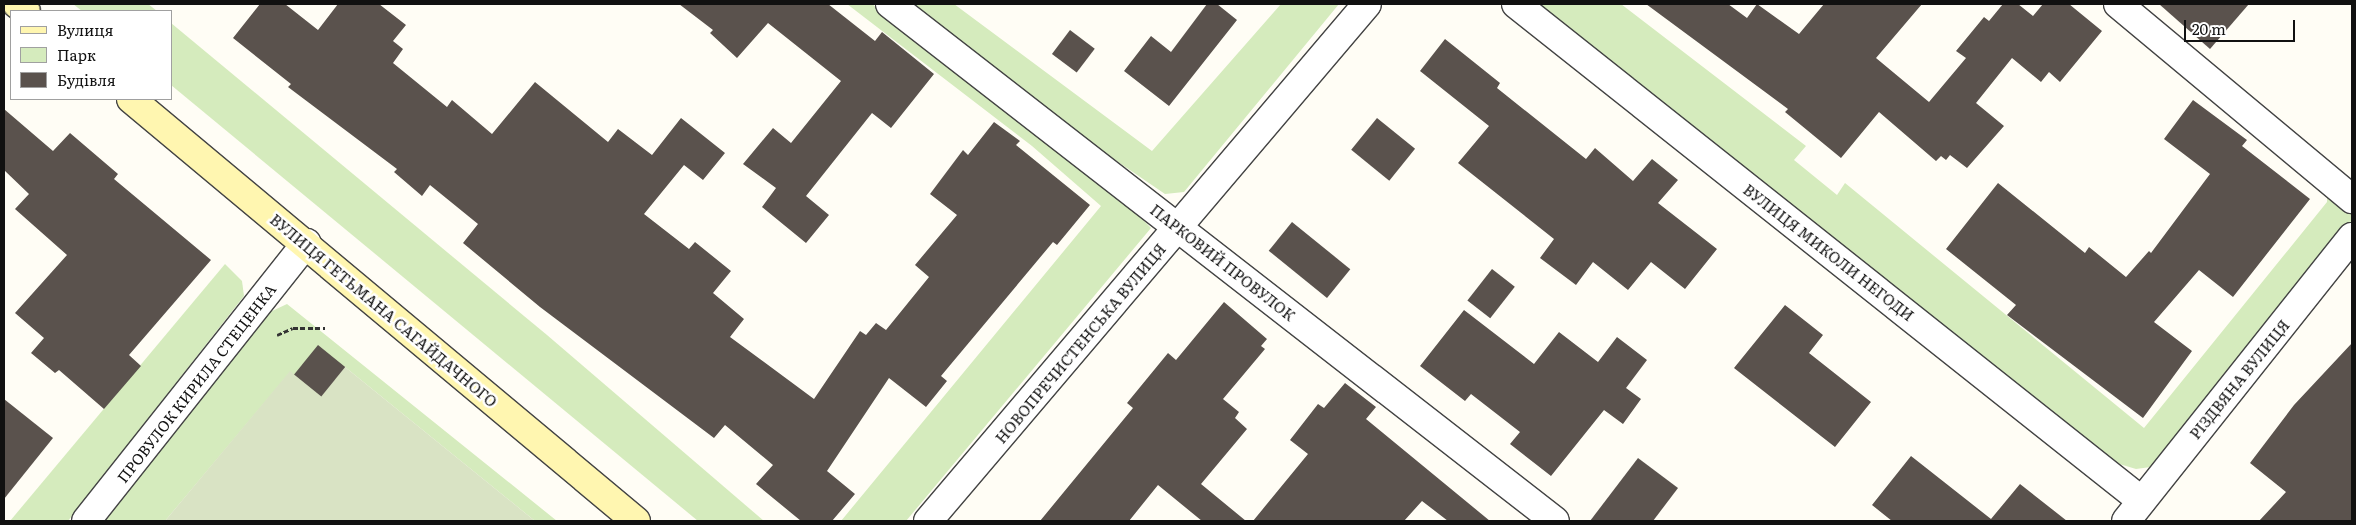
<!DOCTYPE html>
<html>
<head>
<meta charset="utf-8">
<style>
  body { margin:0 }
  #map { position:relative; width:2356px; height:525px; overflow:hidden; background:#fffdf5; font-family:Literata,serif }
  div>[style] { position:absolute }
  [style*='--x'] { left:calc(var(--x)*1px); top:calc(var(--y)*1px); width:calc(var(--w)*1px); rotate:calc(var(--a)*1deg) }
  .green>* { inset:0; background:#d5ebbd }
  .cemetery>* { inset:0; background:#d9e3c4 }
  .building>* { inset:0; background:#5a524d; transform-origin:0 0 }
  .path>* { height:3px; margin-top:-1.5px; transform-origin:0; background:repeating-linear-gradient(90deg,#333 0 5px,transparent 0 7.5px) }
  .roads { filter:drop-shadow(1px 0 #444) drop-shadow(-1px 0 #444) drop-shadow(0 1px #444) drop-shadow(0 -1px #444) }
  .street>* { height:28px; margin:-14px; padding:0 14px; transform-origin:14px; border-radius:14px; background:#fff }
  .secondary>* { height:28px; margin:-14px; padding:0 14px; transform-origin:14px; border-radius:14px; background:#fff6b0 }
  span { translate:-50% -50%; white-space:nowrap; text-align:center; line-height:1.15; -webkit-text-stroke:5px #fff; paint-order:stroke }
  .street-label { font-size:15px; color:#111 }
  .frame { position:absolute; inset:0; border:5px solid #111; pointer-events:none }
  .legend { position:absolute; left:10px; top:10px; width:162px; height:90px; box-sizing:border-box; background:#fff; border:1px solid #a0a0a0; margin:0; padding:6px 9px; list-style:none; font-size:15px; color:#111 }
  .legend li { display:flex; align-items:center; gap:10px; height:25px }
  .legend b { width:25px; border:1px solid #a0a0a0 }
  .scale { position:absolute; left:2184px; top:20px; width:111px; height:22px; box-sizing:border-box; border:2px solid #111; border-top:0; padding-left:6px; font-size:15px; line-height:18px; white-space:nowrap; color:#111; -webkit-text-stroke:4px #fff; paint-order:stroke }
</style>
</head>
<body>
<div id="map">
  <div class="green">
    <div style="clip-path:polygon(73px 4px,148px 4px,157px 11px,82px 11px)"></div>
    <div style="clip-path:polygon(847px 4px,872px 4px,1114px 190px,1151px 228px,906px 521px,841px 521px,1101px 206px,1032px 146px)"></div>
    <div style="clip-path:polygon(910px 4px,954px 4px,1152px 151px,1281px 4px,1339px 4px,1184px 192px,1165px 194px,1083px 138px)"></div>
    <div style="clip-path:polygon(1538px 4px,1621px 4px,1806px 146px,1794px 160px,1837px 195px,1845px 183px,2144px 428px,2327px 202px,2327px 192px,2351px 210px,2352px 220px,2158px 466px,2136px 469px,2116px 463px)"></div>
    <div style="clip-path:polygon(171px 23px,547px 335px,764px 521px,698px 521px,171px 85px)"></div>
    <div style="clip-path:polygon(225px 264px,242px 281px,244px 296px,68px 521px,10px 521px)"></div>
    <div style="clip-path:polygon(287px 304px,557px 521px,535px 521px,345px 367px,321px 396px,290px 372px,165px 521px,103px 521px,270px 312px)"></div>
  </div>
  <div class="cemetery">
    <div style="clip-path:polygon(345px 367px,535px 521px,165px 521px,290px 371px,321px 396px)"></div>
  </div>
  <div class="building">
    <div style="clip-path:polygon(260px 4px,285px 4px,318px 30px,338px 4px,379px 4px,406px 25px,393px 41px,403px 49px,393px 63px,447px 107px,452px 100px,492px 134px,535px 82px,608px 142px,618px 129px,652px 155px,681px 118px,725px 153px,703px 180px,684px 165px,644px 214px,689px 249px,695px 242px,731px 271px,713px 293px,744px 319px,730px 337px,814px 399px,860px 331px,866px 335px,876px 323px,886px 330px,929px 277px,915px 265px,957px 215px,930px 194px,963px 150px,968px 155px,994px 122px,1020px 141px,1016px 145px,1090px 205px,1057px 245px,1053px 242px,941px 376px,947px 381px,926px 407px,889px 378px,827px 471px,855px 494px,832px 521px,801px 521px,756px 484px,773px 465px,725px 425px,714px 438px,540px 307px,463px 243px,478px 224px,430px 185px,422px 196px,394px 172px,397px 169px,288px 87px,291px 84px,233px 38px)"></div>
    <div style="clip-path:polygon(679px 4px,828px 4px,875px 41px,882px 32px,934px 74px,891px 128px,872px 113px,806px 196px,829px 215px,806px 243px,762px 207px,776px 188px,743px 164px,773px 128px,791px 143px,841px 81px,768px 23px,737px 58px,710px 33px,713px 30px)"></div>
    <div style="clip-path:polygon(1207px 4px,1217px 4px,1237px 20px,1169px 106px,1124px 71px,1151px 36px,1171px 52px)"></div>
    <div style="clip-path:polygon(1646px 4px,1728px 4px,1747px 18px,1757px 4px,1799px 34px,1824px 4px,1922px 4px,1876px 58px,1929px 102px,1966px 58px,1956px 51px,1984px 17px,1989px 21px,2003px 4px,2018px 4px,2033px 16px,2043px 4px,2069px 4px,2102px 31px,2060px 82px,2049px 72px,2041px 82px,2012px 58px,1976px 103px,2004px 126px,1967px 168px,1950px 155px,1946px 160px,1941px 156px,1936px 161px,1879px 112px,1841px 158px,1785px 112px,1788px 109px)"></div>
    <div style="clip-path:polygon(2159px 4px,2249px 4px,2210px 49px)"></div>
    <div style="left:1070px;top:30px;width:31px;height:30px;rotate:37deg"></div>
    <div style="clip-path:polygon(1445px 39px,1500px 83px,1497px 88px,1586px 159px,1595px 148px,1633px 181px,1652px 159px,1678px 180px,1658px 203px,1717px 249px,1685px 289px,1651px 262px,1628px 290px,1593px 262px,1576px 285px,1540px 258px,1554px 239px,1458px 163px,1489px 126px,1420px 71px)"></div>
    <div style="clip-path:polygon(2193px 100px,2247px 140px,2242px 146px,2310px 199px,2233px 297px,2199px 270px,2154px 322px,2192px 351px,2143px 418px,2007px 315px,2016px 305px,1946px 249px,1998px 183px,2085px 253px,2089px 247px,2126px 277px,2149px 251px,2151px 253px,2210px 174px,2164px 139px)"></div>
    <div style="clip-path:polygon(4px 109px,53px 151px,70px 133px,118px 174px,114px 179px,211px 260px,129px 355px,141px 366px,104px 409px,59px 370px,55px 373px,31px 353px,44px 338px,15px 313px,67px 255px,15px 209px,29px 194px,4px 170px)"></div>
    <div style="left:1377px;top:118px;width:49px;height:41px;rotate:39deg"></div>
    <div style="left:1292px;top:222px;width:75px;height:37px;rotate:39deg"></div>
    <div style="left:1492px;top:269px;width:29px;height:40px;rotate:38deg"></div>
    <div style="clip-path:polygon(1224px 302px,1267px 339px,1261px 346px,1265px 349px,1223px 399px,1239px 412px,1235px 418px,1247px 429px,1201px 484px,1246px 521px,1202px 521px,1158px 485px,1129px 521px,1040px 521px,1133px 408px,1127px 403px,1168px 353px,1176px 360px)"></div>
    <div style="clip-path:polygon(1785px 305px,1823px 335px,1809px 353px,1871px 402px,1835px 447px,1734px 368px)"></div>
    <div style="clip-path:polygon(1464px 310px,1534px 364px,1559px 332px,1598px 362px,1617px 337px,1647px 360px,1626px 388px,1641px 399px,1623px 424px,1604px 410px,1551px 476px,1510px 444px,1520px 432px,1471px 394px,1465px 401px,1420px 366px)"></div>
    <div style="clip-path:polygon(2352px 343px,2352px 521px,2259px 521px,2286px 492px,2250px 463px,2294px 405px)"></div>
    <div style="left:318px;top:345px;width:35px;height:38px;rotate:39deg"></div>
    <div style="clip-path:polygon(1345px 383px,1376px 407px,1366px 419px,1490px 521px,1448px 521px,1422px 501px,1404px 521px,1253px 521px,1308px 454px,1290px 440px,1318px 404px,1324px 408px)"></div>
    <div style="clip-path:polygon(4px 399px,53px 438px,4px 499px)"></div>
    <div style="clip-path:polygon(1911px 456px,1991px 519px,2020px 484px,2067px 521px,1892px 521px,1872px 505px)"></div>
    <div style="clip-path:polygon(1638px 458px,1678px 488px,1653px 521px,1590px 521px)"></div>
  </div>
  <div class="path">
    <div style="--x:277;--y:335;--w:17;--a:-24"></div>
    <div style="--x:293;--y:328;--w:32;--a:0"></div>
  </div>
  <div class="roads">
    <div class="street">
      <div style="--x:890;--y:4;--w:842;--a:37.86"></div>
      <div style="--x:1516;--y:4;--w:799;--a:38.45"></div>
      <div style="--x:2118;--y:4;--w:305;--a:39.8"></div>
      <div style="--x:86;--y:521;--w:355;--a:-51.6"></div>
      <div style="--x:928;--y:521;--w:678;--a:-49.66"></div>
      <div style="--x:2126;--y:521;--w:363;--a:-51.5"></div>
    </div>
    <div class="secondary">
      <div style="--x:17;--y:4;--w:11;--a:38"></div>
      <div style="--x:131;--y:99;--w:658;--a:39.88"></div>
    </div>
  </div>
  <div class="street-label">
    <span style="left:1829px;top:252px;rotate:38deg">ВУЛИЦЯ МИКОЛИ НЕГОДИ</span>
    <span style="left:1223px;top:262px;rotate:38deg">ПАРКОВИЙ ПРОВУЛОК</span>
    <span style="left:384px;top:310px;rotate:40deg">ВУЛИЦЯ ГЕТЬМАНА САГАЙДАЧНОГО</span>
    <span style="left:1080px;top:343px;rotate:-50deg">НОВОПРЕЧИСТЕНСЬКА ВУЛИЦЯ</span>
    <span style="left:2239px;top:379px;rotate:-51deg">РІЗДВЯНА ВУЛИЦЯ</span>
    <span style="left:196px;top:383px;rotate:-52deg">ПРОВУЛОК КИРИЛА СТЕЦЕНКА</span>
  </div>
  <div class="frame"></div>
  <ul class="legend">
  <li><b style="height:6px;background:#fff6b0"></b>Вулиця</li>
  <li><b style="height:14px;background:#d5ebbd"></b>Парк</li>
  <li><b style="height:14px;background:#5a524d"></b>Будівля</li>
  </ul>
  <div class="scale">20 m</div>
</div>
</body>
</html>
